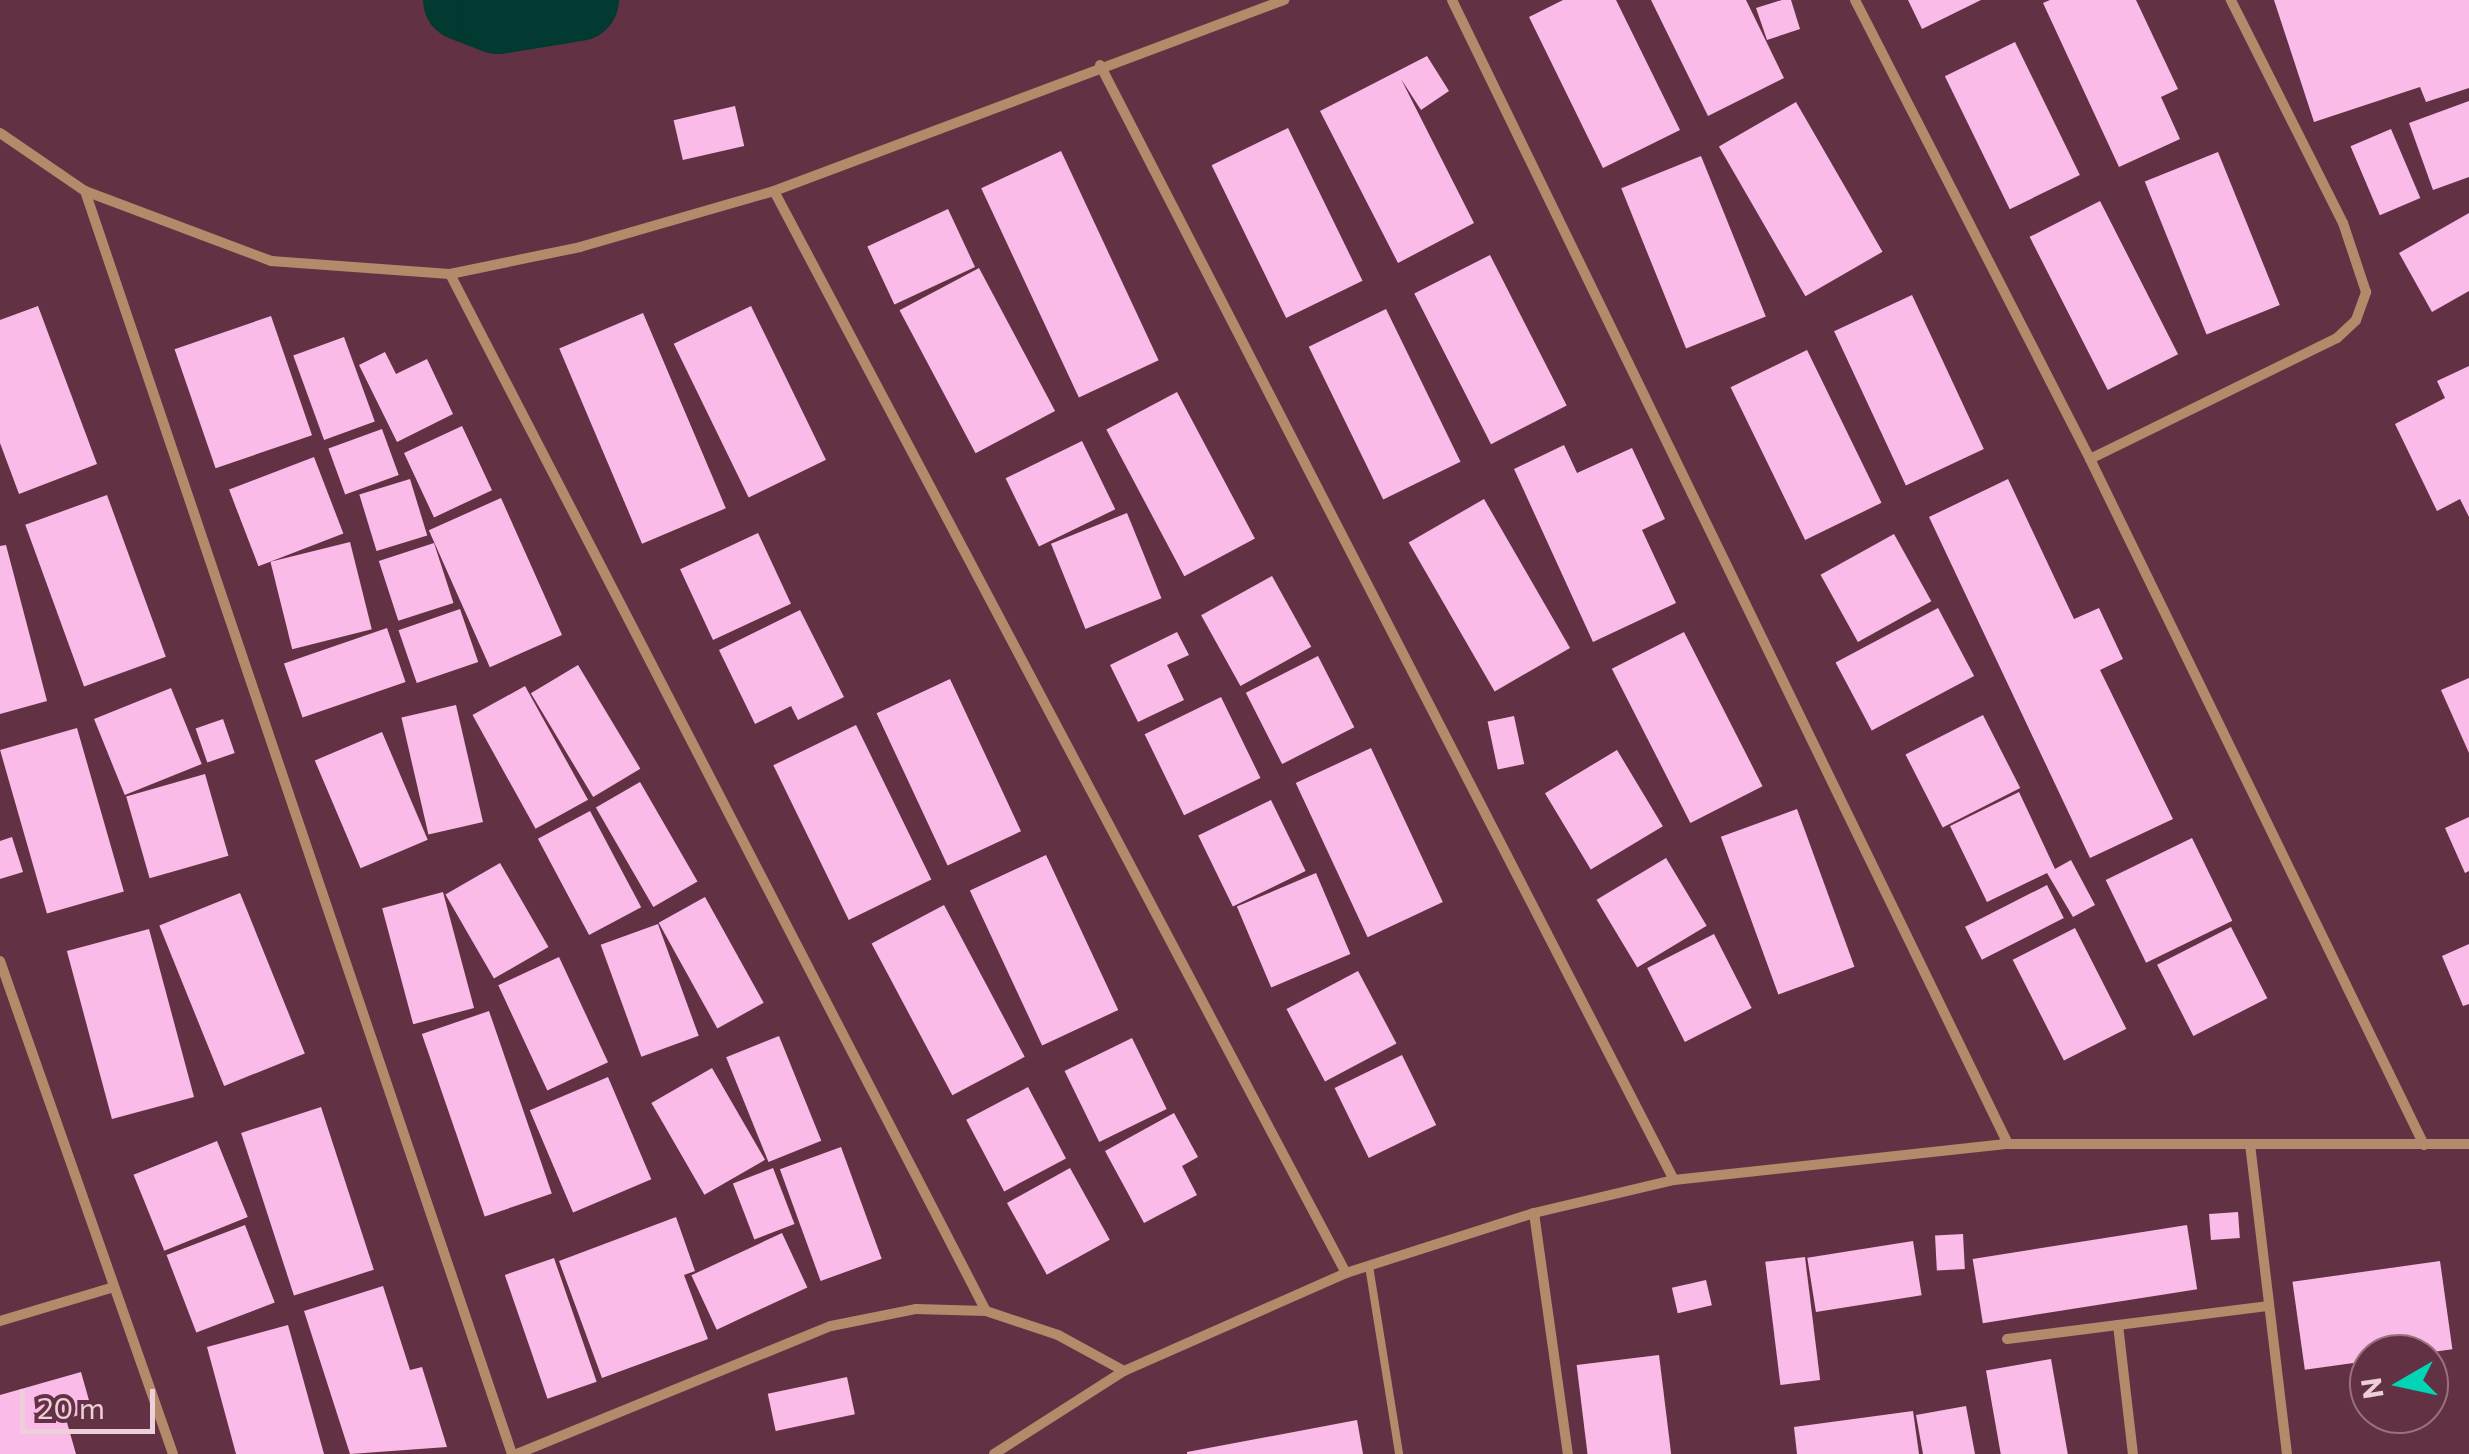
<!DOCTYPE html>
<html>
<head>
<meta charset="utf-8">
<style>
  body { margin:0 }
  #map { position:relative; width:2469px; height:1454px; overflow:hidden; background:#623244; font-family:Commissioner,sans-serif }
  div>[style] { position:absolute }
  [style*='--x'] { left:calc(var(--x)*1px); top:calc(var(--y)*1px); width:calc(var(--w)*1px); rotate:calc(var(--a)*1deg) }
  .river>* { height:82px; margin:-41px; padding:0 41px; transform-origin:41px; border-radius:41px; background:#023a31 }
  .building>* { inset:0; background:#fbbbe9; transform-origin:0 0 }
  .service>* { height:8px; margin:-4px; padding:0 4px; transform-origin:4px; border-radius:4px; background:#b58a6a }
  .minor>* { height:10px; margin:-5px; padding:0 5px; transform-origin:5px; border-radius:5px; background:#b58a6a }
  span { translate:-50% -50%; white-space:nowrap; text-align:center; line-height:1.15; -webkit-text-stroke:10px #623244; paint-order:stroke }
  .north { position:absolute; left:2349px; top:1334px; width:100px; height:100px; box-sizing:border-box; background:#623244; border:2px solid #9a707f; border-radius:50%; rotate:261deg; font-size:28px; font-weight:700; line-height:40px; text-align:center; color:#eeced8 }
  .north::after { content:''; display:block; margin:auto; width:35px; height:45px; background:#02d5b6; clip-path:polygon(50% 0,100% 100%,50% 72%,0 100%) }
  .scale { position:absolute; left:20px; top:1389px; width:135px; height:45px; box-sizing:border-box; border:5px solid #eeced8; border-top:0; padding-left:12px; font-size:30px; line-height:35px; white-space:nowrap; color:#eeced8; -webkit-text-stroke:8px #623244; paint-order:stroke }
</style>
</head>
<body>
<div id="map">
  <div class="river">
    <div style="--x:464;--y:0;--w:36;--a:21"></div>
    <div style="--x:498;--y:13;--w:81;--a:-9.2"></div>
  </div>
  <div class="building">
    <div style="clip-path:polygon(1563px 0,1616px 0,1680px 130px,1603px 168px,1529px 17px)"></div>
    <div style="clip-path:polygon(1651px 0,1746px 0,1784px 78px,1708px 116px)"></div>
    <div style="clip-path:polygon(1782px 0,1791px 0,1800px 29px,1767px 40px,1756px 8px)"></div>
    <div style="clip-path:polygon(1908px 0,1981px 0,1922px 29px)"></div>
    <div style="clip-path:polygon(2050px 0,2136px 0,2178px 89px,2161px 97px,2180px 139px,2119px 167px,2043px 3px)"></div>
    <div style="clip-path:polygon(2274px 0,2469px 0,2469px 88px,2426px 102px,2420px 87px,2314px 122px)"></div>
    <div style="left:2015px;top:42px;width:148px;height:78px;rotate:64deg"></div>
    <div style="clip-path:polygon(1427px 56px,1449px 91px,1421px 110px,1401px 79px,1474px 223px,1398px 263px,1320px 111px)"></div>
    <div style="clip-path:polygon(2469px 101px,2469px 177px,2433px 190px,2409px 123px)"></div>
    <div style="left:1796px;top:102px;width:173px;height:89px;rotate:60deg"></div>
    <div style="left:735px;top:106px;width:41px;height:63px;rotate:77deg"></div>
    <div style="left:1288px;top:128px;width:170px;height:85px;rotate:64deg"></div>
    <div style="left:2391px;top:129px;width:75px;height:44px;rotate:67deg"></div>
    <div style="left:1061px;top:151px;width:231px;height:88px;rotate:65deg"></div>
    <div style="left:2218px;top:152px;width:165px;height:79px;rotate:68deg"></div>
    <div style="left:1701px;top:156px;width:173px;height:86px;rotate:68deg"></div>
    <div style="left:2100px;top:201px;width:172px;height:79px;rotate:63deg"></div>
    <div style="left:948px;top:209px;width:64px;height:89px;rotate:65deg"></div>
    <div style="clip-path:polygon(2469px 213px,2469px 291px,2432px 312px,2399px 253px)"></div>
    <div style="left:1490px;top:255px;width:169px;height:85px;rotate:63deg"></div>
    <div style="left:979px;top:268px;width:162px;height:90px;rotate:62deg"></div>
    <div style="left:1912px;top:295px;width:170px;height:86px;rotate:65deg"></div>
    <div style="clip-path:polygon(38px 306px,97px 464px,19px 494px,0 443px,0 320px)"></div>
    <div style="left:751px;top:306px;width:171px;height:86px;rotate:64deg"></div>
    <div style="left:1386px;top:309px;width:170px;height:86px;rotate:64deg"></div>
    <div style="left:643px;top:313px;width:212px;height:91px;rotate:67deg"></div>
    <div style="left:271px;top:316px;width:126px;height:102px;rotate:71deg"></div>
    <div style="left:344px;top:337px;width:90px;height:54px;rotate:70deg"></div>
    <div style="left:1807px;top:350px;width:170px;height:85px;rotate:64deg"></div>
    <div style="clip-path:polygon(385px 352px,396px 374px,427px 359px,453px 414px,397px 442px,359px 365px)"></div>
    <div style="clip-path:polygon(2469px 366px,2469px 517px,2460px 499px,2437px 511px,2395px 424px,2445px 398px,2437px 381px)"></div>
    <div style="left:1177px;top:392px;width:166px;height:80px;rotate:62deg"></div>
    <div style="left:462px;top:426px;width:71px;height:64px;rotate:65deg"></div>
    <div style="left:382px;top:429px;width:49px;height:57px;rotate:70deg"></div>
    <div style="left:1082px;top:441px;width:76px;height:85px;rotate:64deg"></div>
    <div style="clip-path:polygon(1564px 445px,1577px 473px,1632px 448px,1665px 519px,1642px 530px,1676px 603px,1593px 642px,1514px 469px)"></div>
    <div style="left:314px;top:457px;width:82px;height:91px;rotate:69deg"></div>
    <div style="left:410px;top:479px;width:59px;height:53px;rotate:73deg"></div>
    <div style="clip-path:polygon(2008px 479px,2074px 619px,2099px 608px,2123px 659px,2100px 670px,2173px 819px,2090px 858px,1929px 517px)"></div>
    <div style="left:107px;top:495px;width:172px;height:87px;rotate:70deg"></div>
    <div style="left:501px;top:498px;width:150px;height:79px;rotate:66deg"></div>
    <div style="left:1484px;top:499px;width:172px;height:87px;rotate:60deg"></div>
    <div style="left:1127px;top:513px;width:92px;height:82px;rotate:68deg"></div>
    <div style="left:758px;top:533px;width:78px;height:86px;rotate:65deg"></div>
    <div style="left:1894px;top:534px;width:77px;height:84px;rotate:61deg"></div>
    <div style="left:350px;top:542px;width:90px;height:82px;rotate:76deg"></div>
    <div style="left:434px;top:543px;width:63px;height:58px;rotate:72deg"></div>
    <div style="clip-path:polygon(6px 545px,47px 701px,0 714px,0 546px)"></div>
    <div style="left:1272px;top:576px;width:81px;height:81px;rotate:61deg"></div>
    <div style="left:1938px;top:608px;width:77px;height:116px;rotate:62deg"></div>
    <div style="left:460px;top:609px;width:56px;height:65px;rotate:71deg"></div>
    <div style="clip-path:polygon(800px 610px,844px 697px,798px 720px,791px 706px,755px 724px,719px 650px)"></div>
    <div style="left:387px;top:628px;width:57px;height:109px;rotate:71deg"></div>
    <div style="clip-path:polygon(1177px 632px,1189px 655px,1167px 665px,1184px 700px,1138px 722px,1110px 665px)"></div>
    <div style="left:1684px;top:632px;width:173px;height:81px;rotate:63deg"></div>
    <div style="left:1318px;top:656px;width:80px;height:81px;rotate:63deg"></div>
    <div style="left:578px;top:665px;width:121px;height:55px;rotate:59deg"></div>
    <div style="clip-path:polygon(2469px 678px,2469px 753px,2441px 690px)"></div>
    <div style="left:950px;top:679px;width:168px;height:81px;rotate:65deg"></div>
    <div style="left:525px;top:686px;width:130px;height:60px;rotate:61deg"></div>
    <div style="left:171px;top:688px;width:82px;height:83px;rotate:68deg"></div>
    <div style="left:1221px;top:697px;width:90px;height:85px;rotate:64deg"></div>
    <div style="left:456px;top:705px;width:120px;height:56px;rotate:77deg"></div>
    <div style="left:1983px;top:715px;width:82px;height:87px;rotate:63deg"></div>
    <div style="left:1514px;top:716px;width:49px;height:27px;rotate:78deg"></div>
    <div style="left:223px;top:719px;width:36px;height:29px;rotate:71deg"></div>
    <div style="left:856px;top:725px;width:172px;height:92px;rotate:64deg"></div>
    <div style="left:77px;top:728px;width:170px;height:80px;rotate:74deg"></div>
    <div style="left:382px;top:732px;width:117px;height:73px;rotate:67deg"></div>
    <div style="left:1371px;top:748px;width:170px;height:83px;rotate:65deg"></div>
    <div style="left:1617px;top:750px;width:89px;height:84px;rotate:59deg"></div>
    <div style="left:205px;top:774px;width:85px;height:82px;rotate:74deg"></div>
    <div style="left:640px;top:782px;width:115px;height:51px;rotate:60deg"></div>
    <div style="clip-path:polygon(2019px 792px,2055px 869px,2071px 860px,2095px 905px,2073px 917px,2047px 873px,1987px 902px,1950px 826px)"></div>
    <div style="left:1271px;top:800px;width:79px;height:81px;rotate:64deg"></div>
    <div style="left:1797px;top:809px;width:168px;height:81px;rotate:70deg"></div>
    <div style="left:590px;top:811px;width:109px;height:59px;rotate:62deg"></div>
    <div style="clip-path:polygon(2469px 817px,2469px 871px,2465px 873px,2445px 828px)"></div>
    <div style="clip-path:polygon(12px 837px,23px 872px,0 879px,0 841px)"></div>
    <div style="left:2192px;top:838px;width:92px;height:96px;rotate:64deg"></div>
    <div style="left:1046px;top:855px;width:171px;height:84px;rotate:65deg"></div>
    <div style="left:1666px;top:858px;width:79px;height:81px;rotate:59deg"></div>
    <div style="left:500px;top:863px;width:97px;height:63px;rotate:60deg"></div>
    <div style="left:1316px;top:873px;width:88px;height:86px;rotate:67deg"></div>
    <div style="left:2047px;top:885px;width:37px;height:92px;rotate:63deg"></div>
    <div style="left:443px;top:892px;width:120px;height:63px;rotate:75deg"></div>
    <div style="left:240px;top:893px;width:173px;height:87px;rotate:68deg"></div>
    <div style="left:705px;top:897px;width:121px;height:53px;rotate:61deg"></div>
    <div style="left:944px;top:905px;width:172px;height:82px;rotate:62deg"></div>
    <div style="left:658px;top:924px;width:119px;height:61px;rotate:70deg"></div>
    <div style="left:2231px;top:927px;width:80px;height:83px;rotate:63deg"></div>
    <div style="left:2075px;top:928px;width:113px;height:70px;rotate:63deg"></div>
    <div style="left:149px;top:929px;width:174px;height:85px;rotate:75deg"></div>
    <div style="left:1714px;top:934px;width:83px;height:75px;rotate:63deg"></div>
    <div style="clip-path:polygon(2469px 944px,2469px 1004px,2463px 1006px,2442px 956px)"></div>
    <div style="left:559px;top:957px;width:116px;height:67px;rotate:65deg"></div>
    <div style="left:1358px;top:971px;width:82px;height:81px;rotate:62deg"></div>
    <div style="left:489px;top:1011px;width:193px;height:71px;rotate:71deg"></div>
    <div style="left:779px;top:1036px;width:113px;height:57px;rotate:68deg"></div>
    <div style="left:1132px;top:1038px;width:79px;height:75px;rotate:64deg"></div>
    <div style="left:1402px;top:1055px;width:78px;height:75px;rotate:64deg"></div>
    <div style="left:712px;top:1068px;width:106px;height:70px;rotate:60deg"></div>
    <div style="left:608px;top:1077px;width:111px;height:85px;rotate:67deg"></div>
    <div style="left:1028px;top:1087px;width:81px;height:70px;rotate:62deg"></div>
    <div style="left:321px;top:1107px;width:171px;height:84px;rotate:72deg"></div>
    <div style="clip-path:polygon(1174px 1113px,1198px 1157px,1182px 1166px,1197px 1195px,1144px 1223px,1105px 1151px)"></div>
    <div style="left:217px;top:1141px;width:82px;height:90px;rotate:68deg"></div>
    <div style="left:841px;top:1147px;width:119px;height:65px;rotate:70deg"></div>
    <div style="left:773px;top:1168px;width:60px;height:43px;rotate:69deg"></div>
    <div style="left:1070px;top:1168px;width:82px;height:72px;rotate:61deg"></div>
    <div style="left:2238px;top:1212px;width:26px;height:29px;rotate:86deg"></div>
    <div style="clip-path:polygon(676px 1217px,695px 1271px,684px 1275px,708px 1339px,602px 1378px,559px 1261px)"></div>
    <div style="left:245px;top:1225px;width:83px;height:84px;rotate:69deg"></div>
    <div style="left:2187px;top:1225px;width:65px;height:217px;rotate:81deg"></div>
    <div style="left:782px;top:1233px;width:60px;height:100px;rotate:65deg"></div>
    <div style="left:1963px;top:1234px;width:35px;height:28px;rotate:87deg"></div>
    <div style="left:1913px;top:1241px;width:55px;height:107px;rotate:81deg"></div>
    <div style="left:1805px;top:1257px;width:124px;height:40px;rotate:83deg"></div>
    <div style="left:554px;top:1258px;width:131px;height:52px;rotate:71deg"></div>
    <div style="left:2440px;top:1261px;width:89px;height:149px;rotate:82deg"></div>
    <div style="left:1706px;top:1280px;width:26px;height:35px;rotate:77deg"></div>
    <div style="clip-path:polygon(383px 1286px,410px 1370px,422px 1367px,447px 1447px,350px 1454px,304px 1311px)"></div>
    <div style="clip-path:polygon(288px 1325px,324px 1454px,236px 1454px,207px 1347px)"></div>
    <div style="left:1659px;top:1355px;width:100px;height:83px;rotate:83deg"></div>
    <div style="left:2051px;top:1359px;width:97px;height:66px;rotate:80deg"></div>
    <div style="clip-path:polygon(81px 1372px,92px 1411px,66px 1419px,76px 1454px,0 1454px,0 1395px)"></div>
    <div style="left:847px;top:1377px;width:38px;height:81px;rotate:78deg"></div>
    <div style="clip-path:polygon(1966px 1406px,1975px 1454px,1923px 1454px,1916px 1415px)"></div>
    <div style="clip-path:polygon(1913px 1411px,1919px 1454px,1797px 1454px,1794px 1427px)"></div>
    <div style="clip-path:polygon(1357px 1420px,1363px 1454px,1187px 1454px,1187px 1452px)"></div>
  </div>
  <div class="service">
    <div style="--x:1369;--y:1266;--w:190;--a:80.9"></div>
  </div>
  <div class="minor">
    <div style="--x:1452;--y:0;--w:1272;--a:64.08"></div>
    <div style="--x:1855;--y:0;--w:516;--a:62.89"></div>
    <div style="--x:2090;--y:459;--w:763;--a:64.04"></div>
    <div style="--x:1100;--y:65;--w:1254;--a:62.76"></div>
    <div style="--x:0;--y:133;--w:103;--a:34.3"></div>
    <div style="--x:85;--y:191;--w:199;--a:20.6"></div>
    <div style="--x:271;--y:261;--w:179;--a:4.2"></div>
    <div style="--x:450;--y:274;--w:133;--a:-11.7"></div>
    <div style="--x:580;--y:247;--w:202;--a:-16.1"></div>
    <div style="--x:774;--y:191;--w:545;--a:-20.53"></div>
    <div style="--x:85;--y:191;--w:1333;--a:71.32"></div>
    <div style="--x:774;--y:191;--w:1224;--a:62.14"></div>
    <div style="--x:450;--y:274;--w:1167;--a:62.67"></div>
    <div style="--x:2090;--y:459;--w:275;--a:-26.1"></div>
    <div style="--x:2337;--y:338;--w:26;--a:-43"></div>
    <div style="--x:2356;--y:320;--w:30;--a:-70"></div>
    <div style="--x:2366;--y:292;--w:73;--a:-108.4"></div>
    <div style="--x:2343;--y:223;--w:250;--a:-116.7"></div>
    <div style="--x:0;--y:961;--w:522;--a:70.66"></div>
    <div style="--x:2250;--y:1144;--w:312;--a:83.2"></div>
    <div style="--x:1534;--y:1213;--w:243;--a:82"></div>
    <div style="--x:0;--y:1321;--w:119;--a:-16.6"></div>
    <div style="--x:2118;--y:1325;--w:130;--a:83.4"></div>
    <div style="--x:2007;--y:1339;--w:264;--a:-7.2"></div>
    <div style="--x:517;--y:1454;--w:339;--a:-22.2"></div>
    <div style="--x:831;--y:1326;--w:87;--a:-11.3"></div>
    <div style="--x:916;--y:1309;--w:70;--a:1.6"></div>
    <div style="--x:986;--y:1311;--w:76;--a:18.4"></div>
    <div style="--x:1058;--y:1335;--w:75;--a:28.6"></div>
    <div style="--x:994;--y:1454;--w:154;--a:-32.6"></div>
    <div style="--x:1124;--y:1371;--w:243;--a:-23.8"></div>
    <div style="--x:1346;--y:1273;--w:197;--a:-17.7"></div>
    <div style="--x:1534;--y:1213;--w:144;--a:-13.3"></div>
    <div style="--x:1674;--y:1180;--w:336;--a:-6.2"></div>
    <div style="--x:2008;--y:1144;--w:461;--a:0"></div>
  </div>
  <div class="north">N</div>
  <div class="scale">20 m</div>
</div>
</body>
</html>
